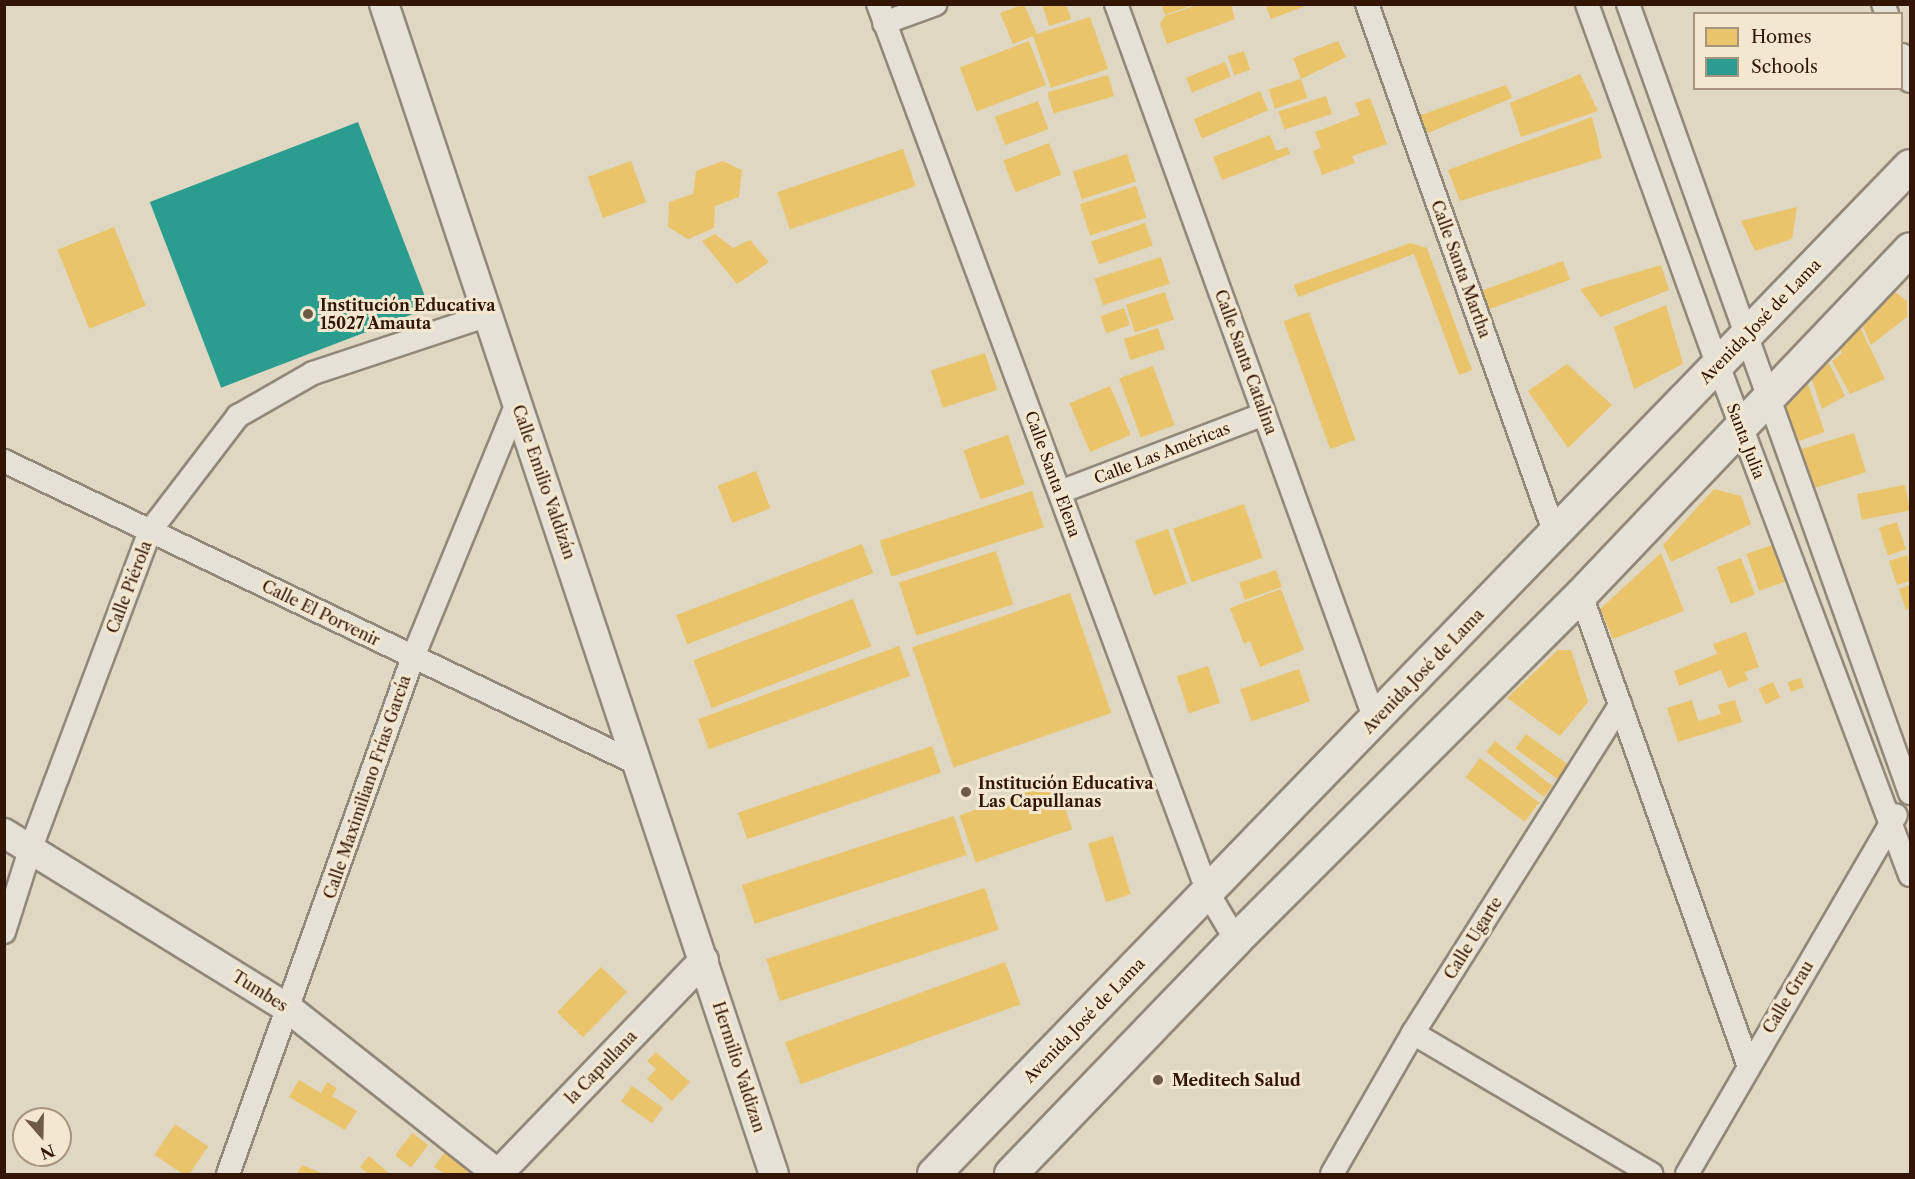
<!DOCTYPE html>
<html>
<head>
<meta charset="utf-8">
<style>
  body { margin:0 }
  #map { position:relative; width:1915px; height:1179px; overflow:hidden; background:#dfd7c2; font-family:"Libre Caslon Text",serif }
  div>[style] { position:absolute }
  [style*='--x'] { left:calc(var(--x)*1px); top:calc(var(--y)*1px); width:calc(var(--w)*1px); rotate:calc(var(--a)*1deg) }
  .homes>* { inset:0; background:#e9c46a; transform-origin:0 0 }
  .schools>* { inset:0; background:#2a9d8f; transform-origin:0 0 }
  .roads { filter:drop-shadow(2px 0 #91887a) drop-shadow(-2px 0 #91887a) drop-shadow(0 2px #91887a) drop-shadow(0 -2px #91887a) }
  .minor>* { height:22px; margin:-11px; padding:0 11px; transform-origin:11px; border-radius:11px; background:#e6e1d7 }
  .tertiary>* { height:28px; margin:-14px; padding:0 14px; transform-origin:14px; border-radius:14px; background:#e6e1d7 }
  .secondary>* { height:32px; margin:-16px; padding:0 16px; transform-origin:16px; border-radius:16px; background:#e6e1d7 }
  .dots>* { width:16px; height:16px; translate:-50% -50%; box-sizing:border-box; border:3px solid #f3e8cf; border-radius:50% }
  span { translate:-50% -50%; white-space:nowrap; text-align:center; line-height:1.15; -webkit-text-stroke:6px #f3e8cf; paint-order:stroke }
  .street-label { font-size:16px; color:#321505 }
  .poi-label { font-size:16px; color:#321505; font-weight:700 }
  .left { translate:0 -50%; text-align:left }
  .frame { position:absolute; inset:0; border:6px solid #321505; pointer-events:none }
  .legend { position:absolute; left:1693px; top:12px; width:210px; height:78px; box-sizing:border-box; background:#f3e8cf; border:2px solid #a6947e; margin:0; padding:8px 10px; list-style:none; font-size:18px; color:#321505 }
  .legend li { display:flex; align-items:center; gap:12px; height:30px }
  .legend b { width:30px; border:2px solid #a6947e }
  .north { position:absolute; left:12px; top:1107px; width:60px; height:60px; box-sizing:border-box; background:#f3e8cf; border:2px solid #a6947e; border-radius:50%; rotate:160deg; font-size:16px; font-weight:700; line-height:24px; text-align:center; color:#321505 }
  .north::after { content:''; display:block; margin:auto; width:21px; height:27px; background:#6f5947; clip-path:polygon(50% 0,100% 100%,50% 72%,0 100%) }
</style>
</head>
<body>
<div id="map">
  <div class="homes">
    <div style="clip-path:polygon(1024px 4px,1037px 34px,1090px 17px,1108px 69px,1051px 88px,1033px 36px,1013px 44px,1000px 13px)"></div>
    <div style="clip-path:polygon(1042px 4px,1066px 4px,1071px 19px,1049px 26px)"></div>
    <div style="clip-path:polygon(1161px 4px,1193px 4px,1193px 5px,1165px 15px)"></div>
    <div style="clip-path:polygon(1200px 4px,1231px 4px,1235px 19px,1167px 44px,1160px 23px,1165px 16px)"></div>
    <div style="clip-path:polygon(1265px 4px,1308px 4px,1308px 5px,1271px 19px)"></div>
    <div style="left:1029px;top:41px;width:47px;height:74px;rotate:69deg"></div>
    <div style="clip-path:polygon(1338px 41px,1346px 57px,1301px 79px,1293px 58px)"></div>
    <div style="left:1244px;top:51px;width:20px;height:17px;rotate:72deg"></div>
    <div style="left:1225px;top:62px;width:16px;height:42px;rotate:68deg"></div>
    <div style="clip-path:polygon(1580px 74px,1598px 111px,1521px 137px,1510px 103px)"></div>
    <div style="left:1108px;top:75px;width:22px;height:63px;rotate:74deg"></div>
    <div style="left:1301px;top:79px;width:20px;height:34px;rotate:72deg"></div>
    <div style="clip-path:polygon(1506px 85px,1512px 98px,1428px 133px,1418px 116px)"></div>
    <div style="left:1260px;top:91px;width:21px;height:72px;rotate:67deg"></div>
    <div style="left:1326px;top:96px;width:19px;height:50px;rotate:72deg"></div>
    <div style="clip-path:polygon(1370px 98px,1387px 144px,1352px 156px,1355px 163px,1322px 175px,1313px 151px,1321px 148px,1315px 132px,1360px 115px,1355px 103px)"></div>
    <div style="left:1038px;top:101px;width:30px;height:46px;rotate:70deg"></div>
    <div style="clip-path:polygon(1592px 117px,1602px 158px,1460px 201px,1448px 170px)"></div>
    <div style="clip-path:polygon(1270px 135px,1276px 151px,1287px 147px,1290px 154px,1222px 180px,1213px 157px)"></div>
    <div style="left:1049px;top:143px;width:34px;height:49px;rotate:69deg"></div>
    <div style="left:903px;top:149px;width:39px;height:133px;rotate:71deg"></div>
    <div style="left:1127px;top:154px;width:29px;height:57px;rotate:72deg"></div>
    <div style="left:631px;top:161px;width:44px;height:46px;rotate:70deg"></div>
    <div style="clip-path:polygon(723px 161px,742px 170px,739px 197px,715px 206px,714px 228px,688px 239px,668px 227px,669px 202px,693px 194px,696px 171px)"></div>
    <div style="left:1136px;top:186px;width:33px;height:59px;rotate:72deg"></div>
    <div style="clip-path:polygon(1797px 207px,1792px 239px,1755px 251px,1741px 221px)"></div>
    <div style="left:1145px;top:223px;width:24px;height:57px;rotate:71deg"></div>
    <div style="left:114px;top:227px;width:85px;height:61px;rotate:68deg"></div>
    <div style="clip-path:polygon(715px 234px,733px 248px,750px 240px,769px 262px,737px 284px,702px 241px)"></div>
    <div style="clip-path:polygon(1410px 243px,1427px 248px,1472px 370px,1459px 375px,1414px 254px,1298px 297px,1294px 285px)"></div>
    <div style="left:1161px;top:257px;width:28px;height:70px;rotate:72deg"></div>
    <div style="left:1563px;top:261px;width:20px;height:90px;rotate:70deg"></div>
    <div style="clip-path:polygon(1661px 265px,1669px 290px,1600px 317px,1580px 289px)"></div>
    <div style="left:1165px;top:292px;width:29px;height:41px;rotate:72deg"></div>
    <div style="clip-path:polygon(1895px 292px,1907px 301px,1907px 317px,1871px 345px,1860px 320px)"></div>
    <div style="clip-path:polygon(1666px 305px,1683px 364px,1634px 389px,1614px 327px)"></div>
    <div style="left:1124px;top:308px;width:18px;height:25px;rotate:71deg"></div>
    <div style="left:1309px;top:312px;width:136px;height:27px;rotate:70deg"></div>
    <div style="clip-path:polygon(1858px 323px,1885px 379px,1850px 394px,1832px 361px,1842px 353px,1838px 344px)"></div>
    <div style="left:1158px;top:328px;width:22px;height:36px;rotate:72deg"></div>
    <div style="left:985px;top:353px;width:39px;height:57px;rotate:72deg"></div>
    <div style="clip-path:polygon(1829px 363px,1845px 396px,1822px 409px,1810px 374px)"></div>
    <div style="clip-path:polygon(1567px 364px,1612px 405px,1568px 448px,1528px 391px)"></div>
    <div style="left:1153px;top:366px;width:63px;height:36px;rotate:70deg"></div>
    <div style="left:1807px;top:381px;width:54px;height:31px;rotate:71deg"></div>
    <div style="left:1110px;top:386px;width:53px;height:44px;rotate:67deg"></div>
    <div style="left:1854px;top:433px;width:41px;height:60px;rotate:73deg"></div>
    <div style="left:1008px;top:435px;width:52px;height:47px;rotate:71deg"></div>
    <div style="left:756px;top:471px;width:40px;height:41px;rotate:69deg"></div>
    <div style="left:1905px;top:485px;width:26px;height:49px;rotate:79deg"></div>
    <div style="clip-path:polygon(1714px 489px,1741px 496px,1751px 524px,1671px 562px,1663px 545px)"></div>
    <div style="left:1032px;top:491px;width:38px;height:160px;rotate:72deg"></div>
    <div style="left:1244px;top:504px;width:57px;height:75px;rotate:71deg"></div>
    <div style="left:1897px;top:522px;width:29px;height:19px;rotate:72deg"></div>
    <div style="left:1168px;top:529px;width:58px;height:35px;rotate:71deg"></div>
    <div style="left:862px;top:544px;width:31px;height:199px;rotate:69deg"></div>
    <div style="left:1772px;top:545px;width:39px;height:27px;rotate:71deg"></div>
    <div style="left:996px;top:551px;width:56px;height:102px;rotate:72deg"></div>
    <div style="clip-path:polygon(1661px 553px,1684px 611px,1613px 639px,1600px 609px)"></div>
    <div style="clip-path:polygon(1908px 555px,1910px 581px,1897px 585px,1889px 561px)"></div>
    <div style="left:1741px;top:558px;width:39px;height:26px;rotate:69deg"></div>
    <div style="left:1276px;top:570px;width:18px;height:39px;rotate:71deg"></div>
    <div style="clip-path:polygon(1910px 585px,1910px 608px,1906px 610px,1899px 589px)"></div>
    <div style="clip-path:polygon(1281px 589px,1304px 650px,1260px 667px,1250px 641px,1244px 644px,1230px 608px)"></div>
    <div style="left:1070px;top:593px;width:127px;height:167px;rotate:71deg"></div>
    <div style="left:853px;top:599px;width:51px;height:171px;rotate:69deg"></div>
    <div style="clip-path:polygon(1746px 632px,1759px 667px,1745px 672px,1748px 680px,1728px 688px,1721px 670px,1679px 686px,1674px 671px,1717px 654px,1713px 644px)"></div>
    <div style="left:899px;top:646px;width:32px;height:214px;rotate:70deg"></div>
    <div style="clip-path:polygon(1558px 650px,1571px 650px,1588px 702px,1560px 736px,1507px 698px)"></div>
    <div style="left:1208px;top:666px;width:39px;height:33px;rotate:72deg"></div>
    <div style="left:1299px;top:669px;width:34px;height:62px;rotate:71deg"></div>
    <div style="left:1801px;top:678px;width:10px;height:14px;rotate:73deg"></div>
    <div style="left:1773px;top:682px;width:17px;height:16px;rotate:65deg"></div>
    <div style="clip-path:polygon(1692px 700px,1698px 721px,1721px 714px,1718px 705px,1735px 700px,1742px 722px,1678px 742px,1667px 708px)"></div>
    <div style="left:1526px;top:734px;width:54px;height:18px;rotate:36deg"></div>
    <div style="left:1495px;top:741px;width:73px;height:14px;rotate:38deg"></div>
    <div style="left:932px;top:746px;width:28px;height:205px;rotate:71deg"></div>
    <div style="left:1480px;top:758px;width:74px;height:24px;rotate:37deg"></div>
    <div style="left:1056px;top:782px;width:50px;height:102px;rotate:71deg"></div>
    <div style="left:954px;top:816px;width:41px;height:223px;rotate:72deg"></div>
    <div style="left:1113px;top:836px;width:61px;height:26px;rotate:73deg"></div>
    <div style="left:985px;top:888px;width:44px;height:230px;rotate:72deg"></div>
    <div style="left:1005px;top:962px;width:45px;height:234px;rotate:70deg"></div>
    <div style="left:601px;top:967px;width:36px;height:63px;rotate:44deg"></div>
    <div style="clip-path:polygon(656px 1052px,690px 1082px,672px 1101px,647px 1079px,656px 1069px,647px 1061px)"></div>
    <div style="clip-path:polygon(299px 1080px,321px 1093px,327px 1082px,337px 1088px,332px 1096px,357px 1111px,345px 1130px,289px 1097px)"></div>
    <div style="left:632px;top:1086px;width:38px;height:19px;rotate:35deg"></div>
    <div style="left:175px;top:1124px;width:40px;height:37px;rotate:34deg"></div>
    <div style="left:412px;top:1133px;width:20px;height:28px;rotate:37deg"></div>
    <div style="clip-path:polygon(444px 1153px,476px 1174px,445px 1174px,434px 1167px)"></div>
    <div style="clip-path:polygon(369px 1156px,390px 1174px,368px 1174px,360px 1167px)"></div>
    <div style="clip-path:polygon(302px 1165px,324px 1174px,297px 1174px)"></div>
  </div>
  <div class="schools">
    <div style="left:358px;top:122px;width:199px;height:223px;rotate:69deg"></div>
  </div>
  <div class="roads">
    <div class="minor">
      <div style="--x:878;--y:4;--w:948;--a:69.63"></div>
      <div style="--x:1208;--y:893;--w:55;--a:59.2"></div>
      <div style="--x:1116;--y:4;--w:761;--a:70.11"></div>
      <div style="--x:1367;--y:4;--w:562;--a:70.47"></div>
      <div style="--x:1587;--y:4;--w:384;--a:70.1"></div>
      <div style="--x:1718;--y:365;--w:545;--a:69.37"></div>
      <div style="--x:1628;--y:4;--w:838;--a:70.33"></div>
      <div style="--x:1883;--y:4;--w:11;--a:68"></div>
      <div style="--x:884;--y:23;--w:55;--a:-20.1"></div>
      <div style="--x:1902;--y:55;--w:27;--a:73"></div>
      <div style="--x:4;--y:461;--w:703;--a:25.54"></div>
      <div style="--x:1060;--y:492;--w:218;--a:-20.9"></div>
      <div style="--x:1581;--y:595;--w:498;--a:70.4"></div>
      <div style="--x:4;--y:932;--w:86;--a:-72.4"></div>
      <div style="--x:30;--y:850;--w:341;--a:-69.4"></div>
      <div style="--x:150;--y:531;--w:145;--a:-52.6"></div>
      <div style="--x:238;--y:416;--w:86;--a:-29.8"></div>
      <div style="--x:313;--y:373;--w:184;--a:-18.3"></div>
      <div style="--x:1413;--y:1033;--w:277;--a:30.6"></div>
      <div style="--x:228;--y:1174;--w:549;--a:-70.31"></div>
      <div style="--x:413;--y:657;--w:274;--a:-67.7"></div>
      <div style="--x:1332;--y:1174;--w:163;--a:-60.1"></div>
      <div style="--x:1413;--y:1033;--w:388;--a:-57.7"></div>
      <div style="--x:1687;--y:1174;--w:415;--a:-59.8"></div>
    </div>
    <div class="tertiary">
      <div style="--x:384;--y:4;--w:1233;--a:71.57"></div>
      <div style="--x:4;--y:833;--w:335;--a:31.7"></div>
      <div style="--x:289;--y:1009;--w:266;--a:38.3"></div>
      <div style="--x:498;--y:1174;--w:297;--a:-46.1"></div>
    </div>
    <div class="secondary">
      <div style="--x:934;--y:1174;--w:1403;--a:-45.92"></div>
      <div style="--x:1011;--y:1174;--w:325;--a:-46.1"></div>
      <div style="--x:1236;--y:940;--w:488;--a:-45"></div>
      <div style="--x:1581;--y:595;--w:477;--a:-46.4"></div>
    </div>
  </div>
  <div class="dots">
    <div style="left:308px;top:314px;background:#6f5947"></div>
    <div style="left:966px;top:792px;background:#6f5947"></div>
    <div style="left:1158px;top:1080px;background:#6f5947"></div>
  </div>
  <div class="street-label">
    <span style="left:1461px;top:269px;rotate:70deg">Calle Santa Martha</span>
    <span style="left:1760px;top:321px;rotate:-46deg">Avenida José de Lama</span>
    <span style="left:1246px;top:362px;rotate:70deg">Calle Santa Catalina</span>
    <span style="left:1746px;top:441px;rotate:69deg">Santa Julia</span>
    <span style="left:1162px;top:453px;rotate:-21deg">Calle Las Américas</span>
    <span style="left:1053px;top:474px;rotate:70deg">Calle Santa Elena</span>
    <span style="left:544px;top:482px;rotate:71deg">Calle Emilio Valdizán</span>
    <span style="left:129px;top:587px;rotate:-69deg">Calle Piérola</span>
    <span style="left:321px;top:613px;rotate:26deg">Calle El Porvenir</span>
    <span style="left:1423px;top:671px;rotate:-46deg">Avenida José de Lama</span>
    <span style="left:367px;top:787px;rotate:-71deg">Calle Maximiliano Frías García</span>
    <span style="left:1473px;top:938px;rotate:-58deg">Calle Ugarte</span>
    <span style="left:260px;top:991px;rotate:32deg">Tumbes</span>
    <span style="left:1788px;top:997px;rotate:-59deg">Calle Grau</span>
    <span style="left:1084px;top:1020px;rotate:-46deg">Avenida José de Lama</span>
    <span style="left:601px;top:1067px;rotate:-46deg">la Capullana</span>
    <span style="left:739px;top:1067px;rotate:72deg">Hermilio Valdizan</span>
  </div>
  <div class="poi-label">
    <span class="left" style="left:320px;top:314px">Institución Educativa<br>15027 Amauta</span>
    <span class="left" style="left:978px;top:792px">Institución Educativa<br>Las Capullanas</span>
    <span class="left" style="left:1172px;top:1080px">Meditech Salud</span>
  </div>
  <div class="frame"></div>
  <ul class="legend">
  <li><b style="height:16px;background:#e9c46a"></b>Homes</li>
  <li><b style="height:16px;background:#2a9d8f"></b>Schools</li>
  </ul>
  <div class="north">N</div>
</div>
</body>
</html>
